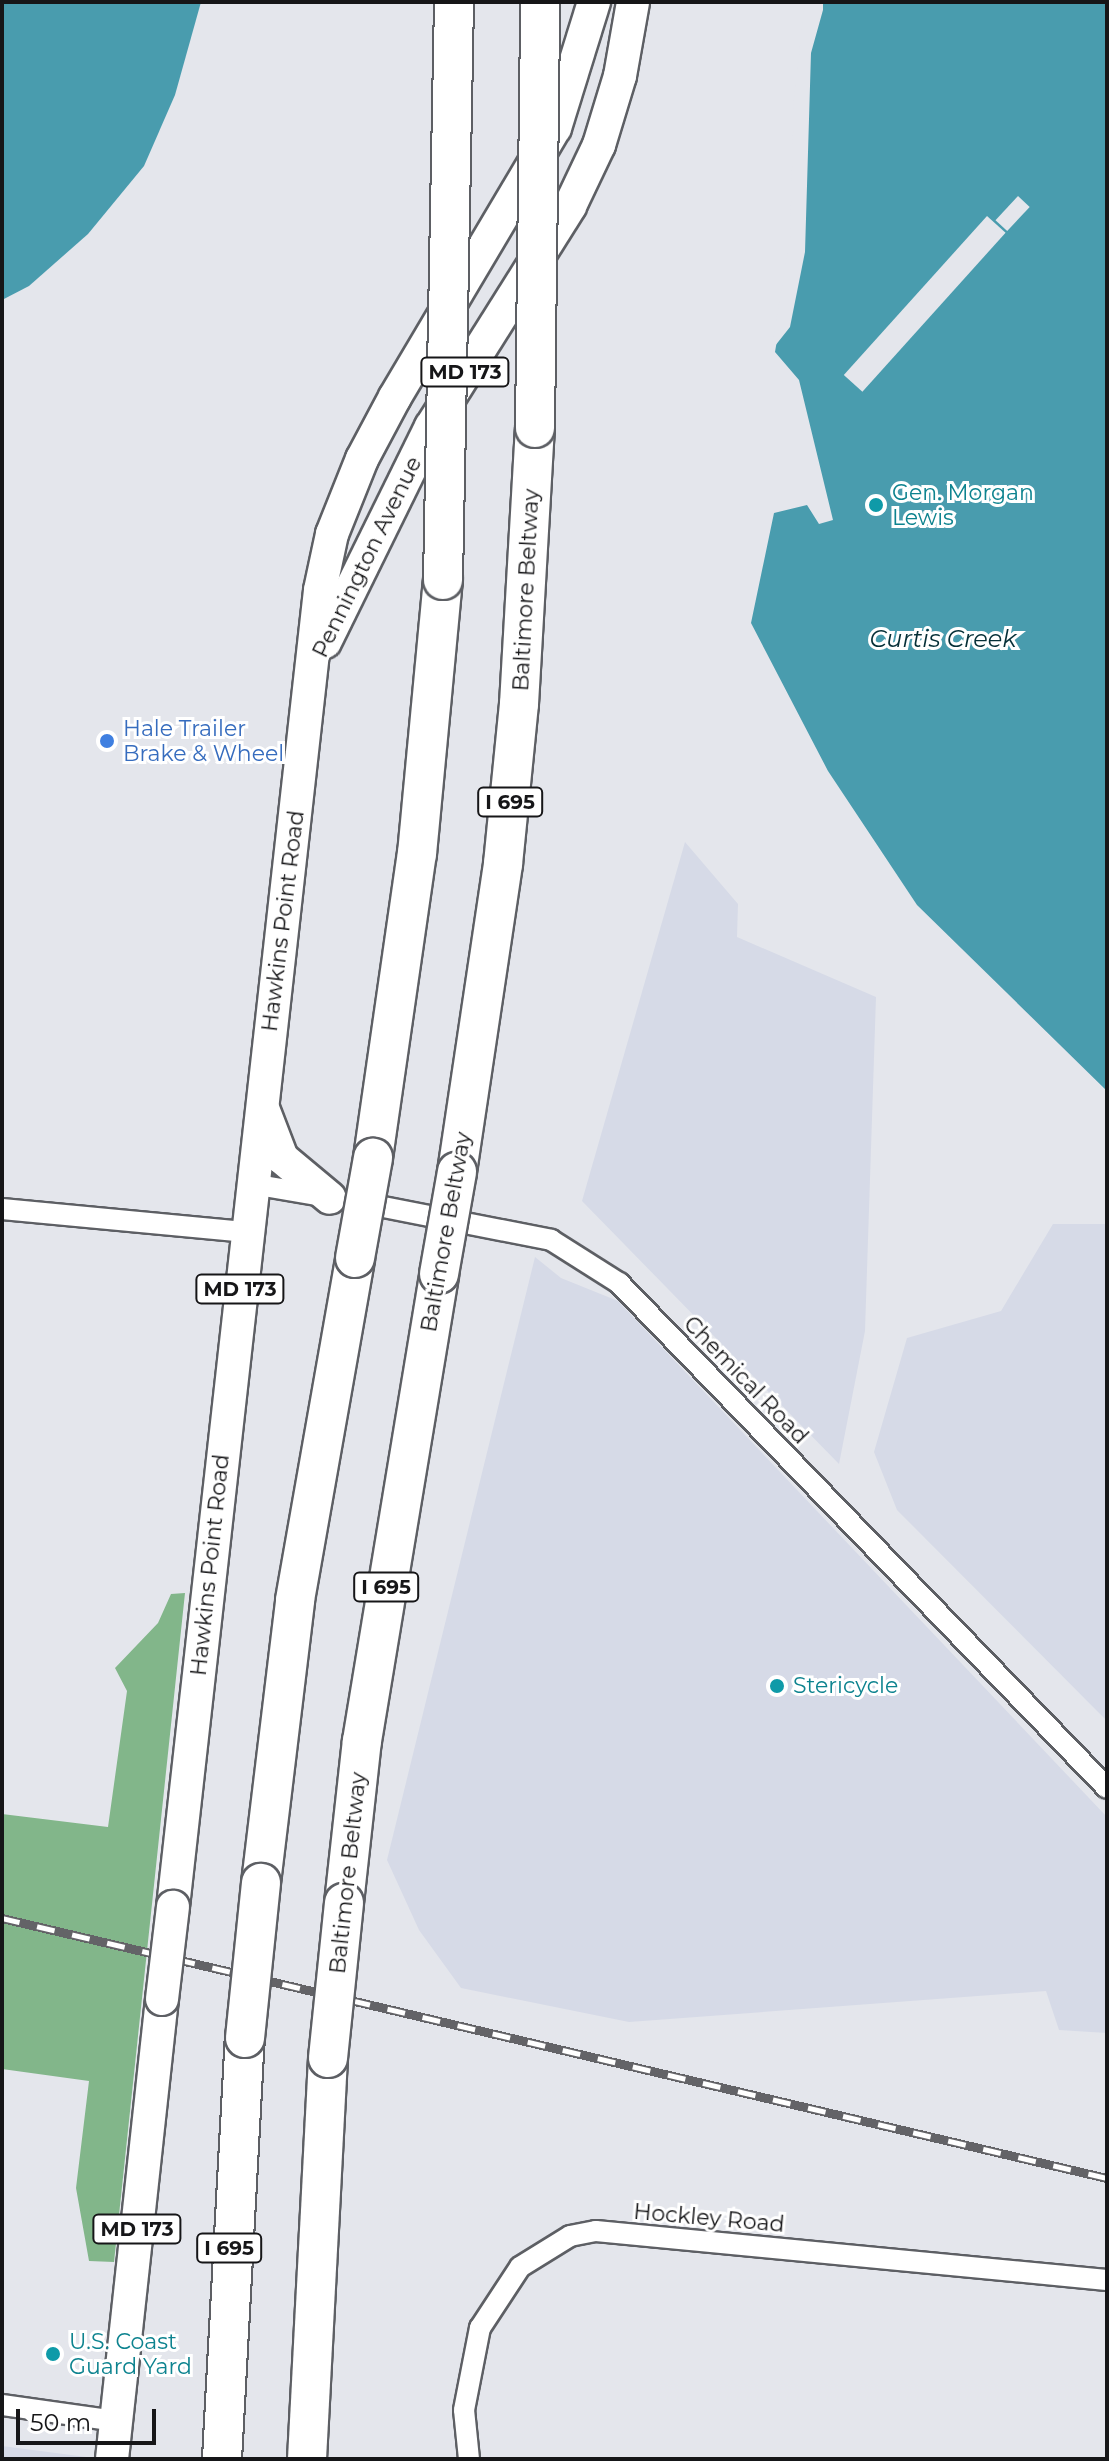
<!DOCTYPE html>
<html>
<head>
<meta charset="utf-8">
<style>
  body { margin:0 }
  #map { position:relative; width:1109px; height:2461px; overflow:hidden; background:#e4e6ec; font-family:Montserrat,sans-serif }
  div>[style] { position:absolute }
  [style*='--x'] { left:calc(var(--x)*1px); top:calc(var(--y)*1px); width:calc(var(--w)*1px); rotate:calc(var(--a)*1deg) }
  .built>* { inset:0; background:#d6dae7 }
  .forest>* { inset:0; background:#82b68a }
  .water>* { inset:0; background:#499cae }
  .pier>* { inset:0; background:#e4e6ec; transform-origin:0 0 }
  .roads { filter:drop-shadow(2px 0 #5d5f64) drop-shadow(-2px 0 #5d5f64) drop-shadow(0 2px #5d5f64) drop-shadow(0 -2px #5d5f64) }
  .minor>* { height:20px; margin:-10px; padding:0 10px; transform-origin:10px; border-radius:10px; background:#fff }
  .primary>* { height:32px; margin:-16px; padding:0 16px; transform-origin:16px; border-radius:16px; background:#fff }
  .motorway>* { height:38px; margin:-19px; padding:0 19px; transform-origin:19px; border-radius:19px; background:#fff }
  .rail>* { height:9px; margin-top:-4.5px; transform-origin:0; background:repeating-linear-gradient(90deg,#fff 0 18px,#636367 0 36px); box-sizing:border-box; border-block:2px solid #636367 }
  .bridges { filter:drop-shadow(2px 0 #5d5f64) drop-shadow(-2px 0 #5d5f64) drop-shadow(0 2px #5d5f64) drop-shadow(0 -2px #5d5f64) }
  .primary-bridge>* { height:32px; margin:-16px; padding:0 16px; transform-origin:16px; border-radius:16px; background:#fff }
  .motorway-bridge>* { height:38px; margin:-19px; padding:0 19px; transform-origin:19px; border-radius:19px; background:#fff }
  .dots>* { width:22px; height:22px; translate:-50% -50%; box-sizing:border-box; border:4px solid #fff; border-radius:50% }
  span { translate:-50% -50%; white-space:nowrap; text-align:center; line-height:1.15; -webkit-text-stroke:6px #fff; paint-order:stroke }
  .shield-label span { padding:2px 6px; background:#fff; border:2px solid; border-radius:6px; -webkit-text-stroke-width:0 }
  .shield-label { font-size:20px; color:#161618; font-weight:700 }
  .culture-label { font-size:22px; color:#0d838f }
  .left { translate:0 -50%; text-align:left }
  .street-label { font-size:22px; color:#161618 }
  .shop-label { font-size:22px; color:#366cbe }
  .water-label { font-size:24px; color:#052f37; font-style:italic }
  .frame { position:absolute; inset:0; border:4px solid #161618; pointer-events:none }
  .scale { position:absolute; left:16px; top:2409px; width:140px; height:36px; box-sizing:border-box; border:4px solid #161618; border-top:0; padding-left:10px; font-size:24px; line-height:28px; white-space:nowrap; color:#161618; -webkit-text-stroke:6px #fff; paint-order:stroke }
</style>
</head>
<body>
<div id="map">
  <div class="built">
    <div style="clip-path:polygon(685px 842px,738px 904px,737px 937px,876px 997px,865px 1331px,839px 1464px,582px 1201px)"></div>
    <div style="clip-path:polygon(1053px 1224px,1107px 1224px,1107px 1721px,897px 1510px,874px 1452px,907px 1338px,1001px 1311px)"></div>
    <div style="clip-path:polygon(535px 1257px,561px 1278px,618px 1301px,1107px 1817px,1107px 2033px,1059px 2030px,1046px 1991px,629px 2022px,461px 1988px,419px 1930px,387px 1860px)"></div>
    <div style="clip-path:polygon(2px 2446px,94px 2458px,94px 2459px,2px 2459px)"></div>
  </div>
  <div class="forest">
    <div style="clip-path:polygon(185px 1593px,114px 2262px,89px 2261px,76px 2188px,89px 2081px,2px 2069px,2px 1814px,108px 1827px,127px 1691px,115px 1668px,158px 1623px,171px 1594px)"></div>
  </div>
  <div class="water">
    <div style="clip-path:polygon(2px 2px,201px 2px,175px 95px,144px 166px,88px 234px,29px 286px,2px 300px)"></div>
    <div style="clip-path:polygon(809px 2px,1107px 2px,1107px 1091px,917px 905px,828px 771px,751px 623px,774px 513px,807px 505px,819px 524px,833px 520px,799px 380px,775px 352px,794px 239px)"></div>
  </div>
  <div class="pier">
    <div style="clip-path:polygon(805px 2px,823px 2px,823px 10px,811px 53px,805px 252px,790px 327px,771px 351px,790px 239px,794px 99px)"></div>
    <div style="left:1018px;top:196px;width:16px;height:33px;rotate:43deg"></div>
    <div style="left:987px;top:216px;width:25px;height:214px;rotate:42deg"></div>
  </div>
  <div class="roads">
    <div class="minor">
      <div style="--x:252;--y:1184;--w:71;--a:9.7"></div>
      <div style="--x:358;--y:1202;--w:197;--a:11.1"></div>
      <div style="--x:551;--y:1240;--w:80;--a:32.3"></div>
      <div style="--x:619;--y:1283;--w:702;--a:45.98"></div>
      <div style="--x:2;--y:1209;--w:246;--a:5.4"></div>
      <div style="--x:2;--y:2405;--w:115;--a:8"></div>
      <div style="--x:469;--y:2459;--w:49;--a:-95.8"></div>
      <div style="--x:464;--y:2410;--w:84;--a:-79"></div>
      <div style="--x:480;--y:2328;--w:73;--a:-56.7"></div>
      <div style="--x:520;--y:2267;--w:59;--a:-31.8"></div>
      <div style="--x:570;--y:2236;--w:26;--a:-11"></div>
      <div style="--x:596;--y:2231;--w:513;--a:5.48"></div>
    </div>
    <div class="primary">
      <div style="--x:325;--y:642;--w:240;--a:-63.8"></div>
      <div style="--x:431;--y:427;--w:261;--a:-57.8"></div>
      <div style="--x:570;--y:206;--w:68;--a:-64.6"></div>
      <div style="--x:599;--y:145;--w:72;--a:-73.1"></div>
      <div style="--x:620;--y:76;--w:75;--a:-80"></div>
      <div style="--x:264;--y:1111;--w:50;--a:69"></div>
      <div style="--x:282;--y:1158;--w:62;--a:39.8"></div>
      <div style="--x:173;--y:1907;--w:1325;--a:-83.63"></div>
      <div style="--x:320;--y:590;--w:57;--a:-77.9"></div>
      <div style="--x:332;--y:534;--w:81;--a:-68.2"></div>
      <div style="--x:362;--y:459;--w:70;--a:-62"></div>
      <div style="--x:395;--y:397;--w:313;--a:-59.3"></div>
      <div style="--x:555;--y:128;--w:132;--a:-72.8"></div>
      <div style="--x:112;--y:2459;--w:463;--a:-83.8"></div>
    </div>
    <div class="motorway">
      <div style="--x:373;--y:1158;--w:307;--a:-81.8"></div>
      <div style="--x:417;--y:854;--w:275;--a:-84.6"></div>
      <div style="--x:457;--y:1172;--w:311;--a:-81.5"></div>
      <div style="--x:503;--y:864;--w:161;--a:-84.3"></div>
      <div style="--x:519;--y:704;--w:276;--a:-86.7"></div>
      <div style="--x:261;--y:1883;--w:285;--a:-83.1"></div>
      <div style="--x:295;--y:1600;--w:347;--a:-80"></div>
      <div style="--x:344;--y:1903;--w:163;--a:-83.7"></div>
      <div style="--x:362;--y:1741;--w:473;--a:-80.6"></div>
      <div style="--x:222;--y:2459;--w:422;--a:-86.9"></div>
      <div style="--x:307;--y:2459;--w:402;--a:-87"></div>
    </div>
  </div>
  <div class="rail">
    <div style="--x:2;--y:1918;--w:1135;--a:13.24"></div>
  </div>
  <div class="bridges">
    <div class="primary-bridge">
      <div style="--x:162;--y:1999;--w:93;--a:-83.2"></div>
    </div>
    <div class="motorway-bridge">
      <div style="--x:535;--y:428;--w:426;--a:-89.3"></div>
      <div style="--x:443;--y:580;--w:578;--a:-88.91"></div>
      <div style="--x:355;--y:1258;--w:102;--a:-79.8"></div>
      <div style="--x:439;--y:1274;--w:104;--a:-80"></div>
      <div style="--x:245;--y:2038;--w:156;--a:-84.1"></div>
      <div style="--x:328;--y:2058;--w:156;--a:-84.1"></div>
    </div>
  </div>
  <div class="dots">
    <div style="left:876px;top:505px;background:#0f9aa8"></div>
    <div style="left:107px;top:741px;background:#3f7fe0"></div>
    <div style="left:777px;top:1686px;background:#0f9aa8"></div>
    <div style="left:53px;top:2354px;background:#0f9aa8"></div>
  </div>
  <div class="shield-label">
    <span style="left:465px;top:372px">MD 173</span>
    <span style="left:510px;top:802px">I 695</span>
    <span style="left:240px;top:1289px">MD 173</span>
    <span style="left:386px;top:1587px">I 695</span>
    <span style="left:137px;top:2229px">MD 173</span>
    <span style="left:229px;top:2248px">I 695</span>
  </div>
  <div class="culture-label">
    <span class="left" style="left:892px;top:505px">Gen. Morgan<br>Lewis</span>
    <span class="left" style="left:793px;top:1686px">Stericycle</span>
    <span class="left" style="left:69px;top:2354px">U.S. Coast<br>Guard Yard</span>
  </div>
  <div class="street-label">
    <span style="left:367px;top:557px;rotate:-64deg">Pennington Avenue</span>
    <span style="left:526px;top:590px;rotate:-87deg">Baltimore Beltway</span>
    <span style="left:283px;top:921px;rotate:-83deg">Hawkins Point Road</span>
    <span style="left:446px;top:1232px;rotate:-80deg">Baltimore Beltway</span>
    <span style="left:746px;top:1380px;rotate:46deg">Chemical Road</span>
    <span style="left:210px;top:1565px;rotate:-84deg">Hawkins Point Road</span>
    <span style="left:348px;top:1873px;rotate:-84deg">Baltimore Beltway</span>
    <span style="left:709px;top:2218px;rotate:5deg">Hockley Road</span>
  </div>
  <div class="shop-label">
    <span class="left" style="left:123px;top:741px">Hale Trailer<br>Brake &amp; Wheel</span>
  </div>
  <div class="water-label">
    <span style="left:943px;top:639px">Curtis Creek</span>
  </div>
  <div class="frame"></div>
  <div class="scale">50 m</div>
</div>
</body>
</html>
